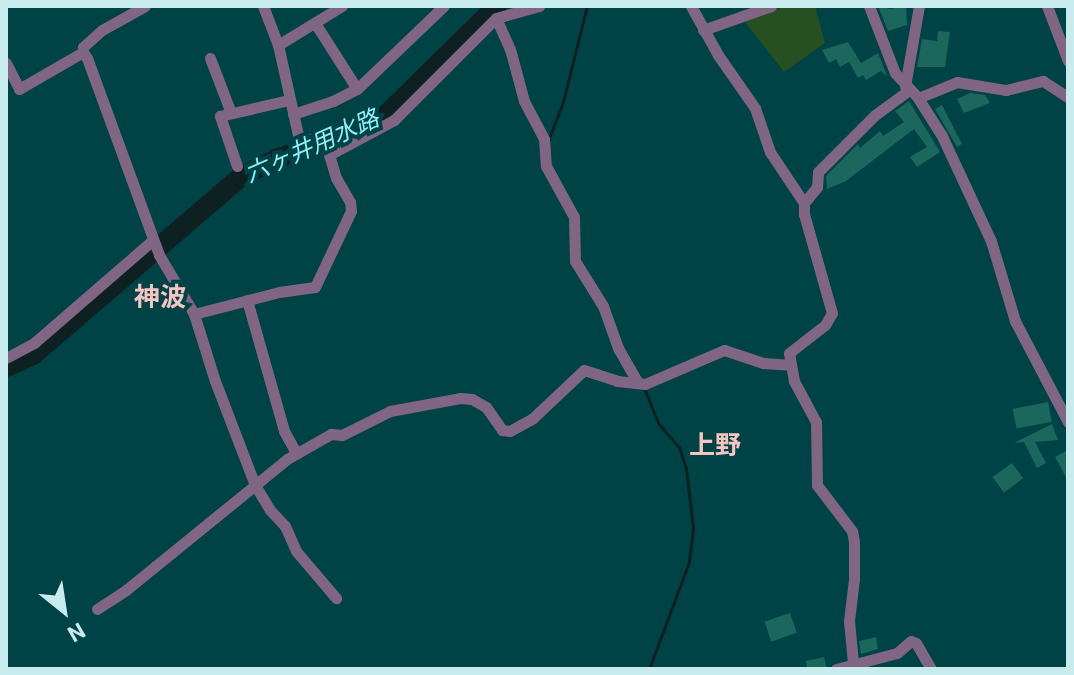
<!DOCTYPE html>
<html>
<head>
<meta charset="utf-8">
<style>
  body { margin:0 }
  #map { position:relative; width:1074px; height:675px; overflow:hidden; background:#004347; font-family:Roboto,"Noto Sans JP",sans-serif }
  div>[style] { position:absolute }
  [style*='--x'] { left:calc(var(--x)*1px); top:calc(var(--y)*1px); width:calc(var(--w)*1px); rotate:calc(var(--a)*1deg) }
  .green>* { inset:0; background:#265022 }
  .stream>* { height:3px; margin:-1.5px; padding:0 1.5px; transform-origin:1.5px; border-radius:1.5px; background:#0e2122 }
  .river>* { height:20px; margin:-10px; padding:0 10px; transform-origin:10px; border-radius:10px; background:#0e2122 }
  .building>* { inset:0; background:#1b675d; transform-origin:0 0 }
  .minor>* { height:11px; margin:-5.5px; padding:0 5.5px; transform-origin:5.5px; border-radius:5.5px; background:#806684 }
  span { translate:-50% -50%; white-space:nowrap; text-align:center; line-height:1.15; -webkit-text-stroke:8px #004347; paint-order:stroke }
  .water-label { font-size:24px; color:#90f0f8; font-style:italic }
  .quarter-label { font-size:26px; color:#f8c4c1; font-weight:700 }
  .frame { position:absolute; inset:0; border:8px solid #c8ebee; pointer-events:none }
  .north { position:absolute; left:24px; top:571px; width:80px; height:80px; -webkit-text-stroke:6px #004347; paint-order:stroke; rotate:150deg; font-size:22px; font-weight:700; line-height:32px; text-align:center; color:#c8ebee }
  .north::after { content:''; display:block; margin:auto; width:28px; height:36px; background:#c8ebee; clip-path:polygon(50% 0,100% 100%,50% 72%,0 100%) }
</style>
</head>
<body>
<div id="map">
  <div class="green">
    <div style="clip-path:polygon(785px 6px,815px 6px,825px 43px,784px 72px,745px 22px)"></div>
  </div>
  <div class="stream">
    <div style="--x:548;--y:141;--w:42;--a:-69"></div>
    <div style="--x:563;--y:102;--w:99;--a:-76"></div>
    <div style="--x:644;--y:388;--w:38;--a:68"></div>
    <div style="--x:658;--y:423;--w:32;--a:49"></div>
    <div style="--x:679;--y:447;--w:22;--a:72"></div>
    <div style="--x:686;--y:468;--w:60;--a:83.3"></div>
    <div style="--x:693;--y:528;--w:34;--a:97"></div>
    <div style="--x:689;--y:562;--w:114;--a:110.5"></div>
  </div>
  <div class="river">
    <div style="--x:6;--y:367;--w:30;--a:-24"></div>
    <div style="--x:33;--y:355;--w:274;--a:-40.6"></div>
    <div style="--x:241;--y:177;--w:39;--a:-27"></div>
    <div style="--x:276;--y:159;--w:76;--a:-18.4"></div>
    <div style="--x:348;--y:135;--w:46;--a:-28.8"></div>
    <div style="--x:388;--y:113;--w:153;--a:-44.5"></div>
  </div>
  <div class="building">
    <div style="clip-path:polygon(878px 6px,890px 9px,906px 6px,907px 25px,888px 31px)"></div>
    <div style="clip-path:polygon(938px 31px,950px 32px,945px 67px,917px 67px,922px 39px,937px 41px)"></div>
    <div style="clip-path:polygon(848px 42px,861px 63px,878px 53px,887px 76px,881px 71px,866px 80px,863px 75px,858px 78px,849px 62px,840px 67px,836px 59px,829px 63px,822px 50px)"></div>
    <div style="clip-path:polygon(970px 93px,985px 95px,990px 103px,964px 113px,957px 99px)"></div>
    <div style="clip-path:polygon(909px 101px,940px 152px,917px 167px,910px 157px,927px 147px,914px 129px,846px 181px,827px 189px,826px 176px,858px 144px,860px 148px,880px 131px,883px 136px,904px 122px,895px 111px)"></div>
    <div style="clip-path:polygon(942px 105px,962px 144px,957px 147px,935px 109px)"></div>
    <div style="left:1048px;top:402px;width:20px;height:36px;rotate:79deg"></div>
    <div style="clip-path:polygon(1052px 424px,1058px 440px,1035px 442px,1046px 463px,1037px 468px,1024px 442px,1014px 443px)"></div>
    <div style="clip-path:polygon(1068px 450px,1068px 481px,1055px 457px)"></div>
    <div style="left:1012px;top:463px;width:19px;height:24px;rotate:54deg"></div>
    <div style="left:790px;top:613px;width:21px;height:27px;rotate:71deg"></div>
    <div style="clip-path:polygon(876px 637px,878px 649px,861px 654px,859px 641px)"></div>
    <div style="clip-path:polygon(824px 657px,827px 669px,807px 669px,806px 661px)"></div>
  </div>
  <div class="minor">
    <div style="--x:691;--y:6;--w:56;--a:61.1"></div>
    <div style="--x:718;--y:55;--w:65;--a:55.1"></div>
    <div style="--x:755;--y:108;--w:46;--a:71.2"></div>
    <div style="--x:770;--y:152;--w:61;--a:56.3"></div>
    <div style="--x:869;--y:6;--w:72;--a:68.8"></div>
    <div style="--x:895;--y:73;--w:34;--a:47"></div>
    <div style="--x:918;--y:98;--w:45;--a:57.7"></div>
    <div style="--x:942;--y:136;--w:116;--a:65"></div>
    <div style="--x:991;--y:241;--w:84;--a:73.3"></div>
    <div style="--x:1015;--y:321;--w:114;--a:62.3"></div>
    <div style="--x:1047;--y:6;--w:59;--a:69.1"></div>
    <div style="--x:496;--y:18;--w:34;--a:66"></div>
    <div style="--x:510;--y:49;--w:54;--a:74.9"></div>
    <div style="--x:524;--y:101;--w:43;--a:62.2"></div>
    <div style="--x:544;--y:139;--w:27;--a:86"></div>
    <div style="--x:546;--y:166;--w:58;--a:61.2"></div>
    <div style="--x:574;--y:217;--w:44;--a:88.7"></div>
    <div style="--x:575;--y:261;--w:53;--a:58.1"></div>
    <div style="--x:603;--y:306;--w:45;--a:70.3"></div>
    <div style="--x:618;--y:348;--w:40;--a:60.3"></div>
    <div style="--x:315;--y:23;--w:78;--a:57.5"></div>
    <div style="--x:703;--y:30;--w:72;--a:-19.4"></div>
    <div style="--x:278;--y:45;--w:75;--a:-31.4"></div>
    <div style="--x:83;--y:52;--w:5;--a:-90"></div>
    <div style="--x:83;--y:47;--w:25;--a:-42"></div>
    <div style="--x:102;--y:30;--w:49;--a:-29.2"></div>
    <div style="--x:210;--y:58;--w:59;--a:69.1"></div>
    <div style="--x:6;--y:63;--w:29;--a:63"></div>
    <div style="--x:19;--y:89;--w:74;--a:-30"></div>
    <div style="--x:83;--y:52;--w:7;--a:56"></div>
    <div style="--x:87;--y:58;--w:210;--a:69.9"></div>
    <div style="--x:159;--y:255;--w:69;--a:59.3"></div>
    <div style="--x:194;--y:314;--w:70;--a:72.6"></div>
    <div style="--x:215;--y:381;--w:111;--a:69"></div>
    <div style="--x:255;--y:485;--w:29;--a:59"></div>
    <div style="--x:270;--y:510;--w:22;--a:47"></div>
    <div style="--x:285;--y:526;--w:27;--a:66"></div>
    <div style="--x:296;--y:551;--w:62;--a:49.6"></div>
    <div style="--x:905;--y:86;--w:81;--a:-80.1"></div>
    <div style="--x:918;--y:98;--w:42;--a:-22.3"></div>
    <div style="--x:957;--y:82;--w:50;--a:9.3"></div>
    <div style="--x:1006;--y:90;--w:38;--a:-14"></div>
    <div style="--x:1043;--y:81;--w:30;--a:33"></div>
    <div style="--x:293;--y:114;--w:42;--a:-18"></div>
    <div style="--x:333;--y:101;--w:27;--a:-27"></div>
    <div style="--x:357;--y:89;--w:120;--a:-43.7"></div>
    <div style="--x:329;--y:155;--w:74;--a:-28.3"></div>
    <div style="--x:394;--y:120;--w:144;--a:-45"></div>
    <div style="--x:496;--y:18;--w:45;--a:-15.6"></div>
    <div style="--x:237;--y:166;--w:53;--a:-108.8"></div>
    <div style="--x:220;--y:116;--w:71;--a:-13.1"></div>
    <div style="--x:247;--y:300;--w:136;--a:74.2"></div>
    <div style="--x:284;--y:431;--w:26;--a:61"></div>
    <div style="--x:194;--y:314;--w:88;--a:-14.5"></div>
    <div style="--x:279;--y:292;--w:36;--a:-8"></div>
    <div style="--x:315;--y:287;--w:84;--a:-64.7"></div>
    <div style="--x:351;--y:211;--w:9;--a:-96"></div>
    <div style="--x:350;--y:202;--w:28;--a:-120"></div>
    <div style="--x:336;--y:178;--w:46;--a:-106.5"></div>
    <div style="--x:323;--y:134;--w:16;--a:158"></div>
    <div style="--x:308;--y:140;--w:11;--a:-153"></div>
    <div style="--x:298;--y:135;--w:92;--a:-102.5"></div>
    <div style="--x:278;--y:45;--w:42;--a:-111"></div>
    <div style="--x:6;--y:358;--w:32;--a:-28"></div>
    <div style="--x:34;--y:343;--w:157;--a:-40.9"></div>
    <div style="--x:97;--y:609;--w:35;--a:-33"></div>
    <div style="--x:126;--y:590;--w:208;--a:-39.1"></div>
    <div style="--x:287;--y:459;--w:51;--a:-29.6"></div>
    <div style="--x:331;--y:434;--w:11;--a:5"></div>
    <div style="--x:342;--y:435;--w:54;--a:-26.6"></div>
    <div style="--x:390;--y:411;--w:71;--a:-10.5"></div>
    <div style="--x:460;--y:398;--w:12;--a:5"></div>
    <div style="--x:472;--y:399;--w:16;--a:30"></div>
    <div style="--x:486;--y:407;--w:28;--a:55"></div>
    <div style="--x:502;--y:430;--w:8;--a:7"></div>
    <div style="--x:510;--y:431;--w:26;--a:-29"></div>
    <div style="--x:533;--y:418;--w:70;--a:-43.3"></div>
    <div style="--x:584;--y:370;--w:35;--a:18"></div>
    <div style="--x:617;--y:381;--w:28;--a:6"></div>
    <div style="--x:645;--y:384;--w:86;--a:-23.3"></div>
    <div style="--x:724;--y:350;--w:41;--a:18.4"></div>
    <div style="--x:763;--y:363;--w:27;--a:4"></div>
    <div style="--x:853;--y:663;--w:42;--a:-95.4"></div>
    <div style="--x:849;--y:621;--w:42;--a:-83.2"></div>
    <div style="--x:854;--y:579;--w:37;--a:-90"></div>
    <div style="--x:854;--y:542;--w:11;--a:-100"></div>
    <div style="--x:852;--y:531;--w:58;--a:-127.3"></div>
    <div style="--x:817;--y:485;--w:63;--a:-90.9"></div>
    <div style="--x:816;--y:422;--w:47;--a:-118.2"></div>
    <div style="--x:794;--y:381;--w:28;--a:-100"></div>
    <div style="--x:789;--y:353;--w:46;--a:-37.9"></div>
    <div style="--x:825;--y:325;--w:14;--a:-60"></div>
    <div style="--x:832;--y:313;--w:103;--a:-105.8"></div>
    <div style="--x:804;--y:214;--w:11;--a:-90"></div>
    <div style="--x:804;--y:203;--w:21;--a:-51"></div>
    <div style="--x:817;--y:187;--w:15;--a:-86"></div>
    <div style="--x:818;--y:172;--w:81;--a:-45"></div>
    <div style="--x:875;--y:115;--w:42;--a:-36.3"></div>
    <div style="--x:836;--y:669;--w:63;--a:-14.7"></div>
    <div style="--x:897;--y:653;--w:18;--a:-41"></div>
    <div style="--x:911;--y:641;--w:5;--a:22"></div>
    <div style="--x:916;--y:643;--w:30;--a:60"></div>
  </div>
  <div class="water-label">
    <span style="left:312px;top:147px;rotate:-24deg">六ヶ井用水路</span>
  </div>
  <div class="quarter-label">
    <span style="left:160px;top:298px">神波</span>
    <span style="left:715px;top:446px">上野</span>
  </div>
  <div class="frame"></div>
  <div class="north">N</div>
</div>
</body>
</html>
